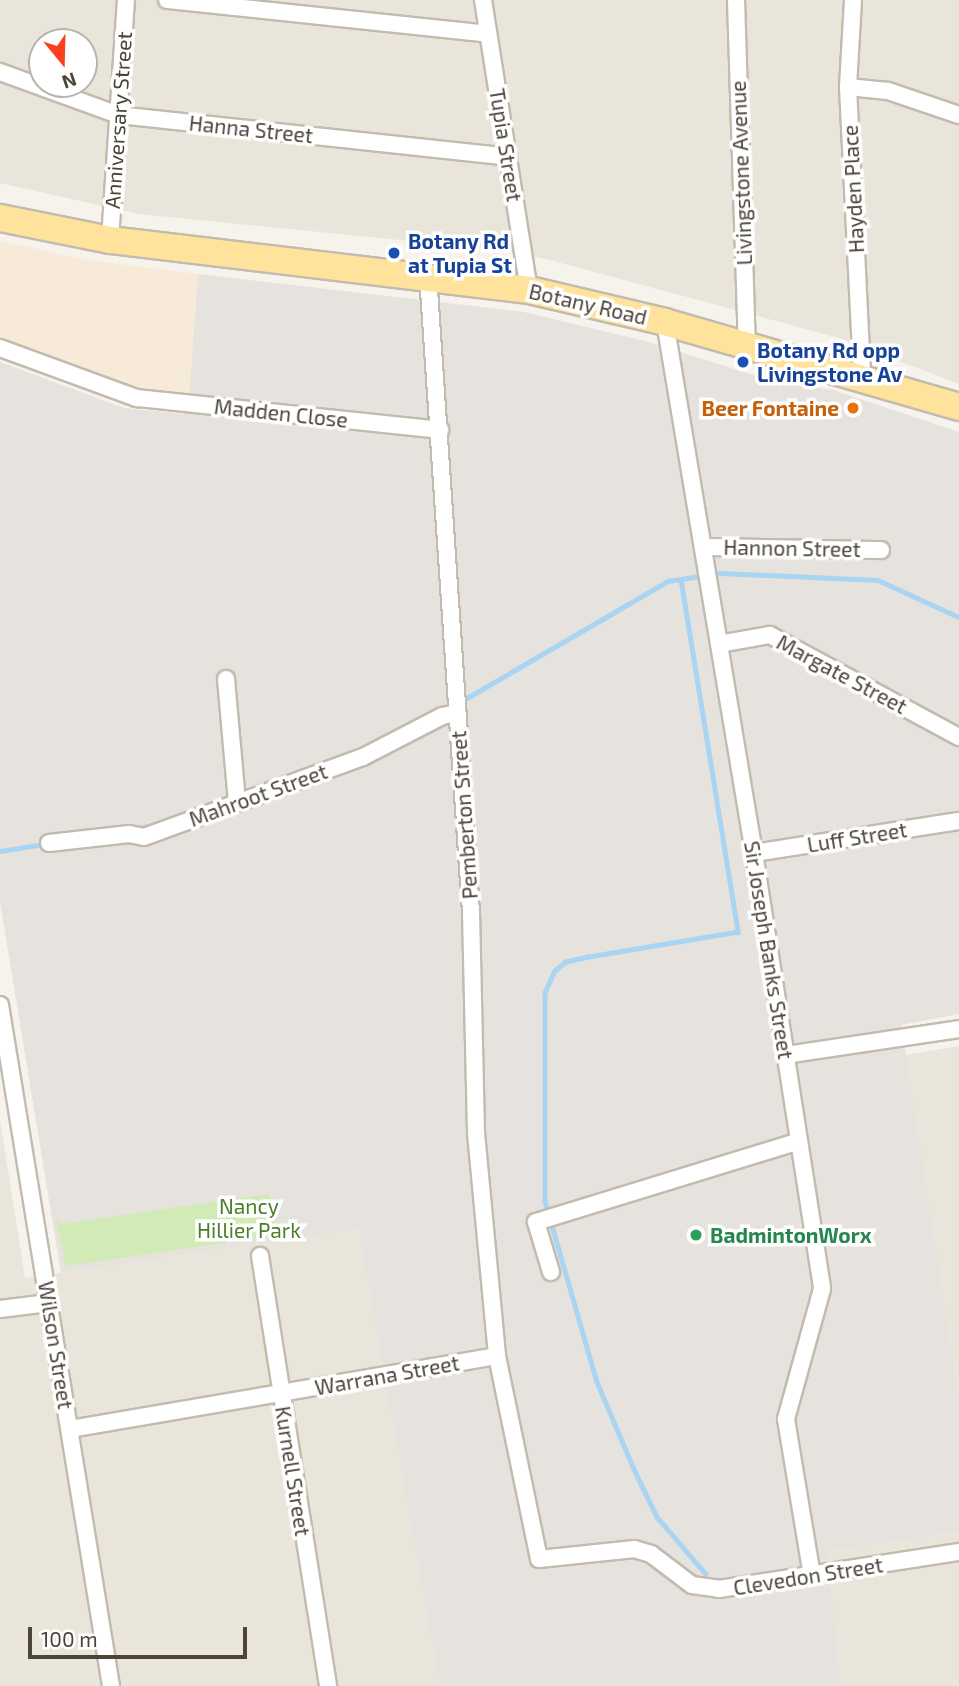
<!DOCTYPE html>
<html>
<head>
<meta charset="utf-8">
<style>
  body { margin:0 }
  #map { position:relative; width:959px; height:1686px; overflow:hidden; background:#f6f3ec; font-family:"Exo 2",sans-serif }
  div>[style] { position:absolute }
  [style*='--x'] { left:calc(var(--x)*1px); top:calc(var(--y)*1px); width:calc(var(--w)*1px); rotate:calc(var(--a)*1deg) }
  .residential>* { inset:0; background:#eae5da }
  .commercial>* { inset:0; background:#f7ead8 }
  .industrial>* { inset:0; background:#e6e2dd }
  .green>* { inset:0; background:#d2eab5 }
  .stream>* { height:4.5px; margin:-2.25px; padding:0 2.25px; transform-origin:2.25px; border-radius:2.25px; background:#a9d4f2 }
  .roads { filter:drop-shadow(2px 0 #c2bbae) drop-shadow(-2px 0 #c2bbae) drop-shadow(0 2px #c2bbae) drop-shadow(0 -2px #c2bbae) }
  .street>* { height:16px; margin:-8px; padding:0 8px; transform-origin:8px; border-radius:8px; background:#fff }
  .primary>* { height:26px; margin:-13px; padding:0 13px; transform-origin:13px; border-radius:13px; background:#ffe39c }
  .dots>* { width:19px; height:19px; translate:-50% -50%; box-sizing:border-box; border:4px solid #fff; border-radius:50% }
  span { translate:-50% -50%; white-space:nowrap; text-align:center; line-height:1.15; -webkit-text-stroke:7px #fff; paint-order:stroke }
  .street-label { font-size:21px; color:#4b4439 }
  .transit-label { font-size:21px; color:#164399; font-weight:700 }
  .left { translate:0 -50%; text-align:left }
  .food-label { font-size:21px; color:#c56008; font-weight:700 }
  .right { translate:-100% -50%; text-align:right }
  .park-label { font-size:21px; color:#4a7f2a }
  .leisure-label { font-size:21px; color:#27864d; font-weight:700 }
  .north { position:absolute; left:28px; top:28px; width:70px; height:70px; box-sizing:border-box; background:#fff; border:2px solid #b7b4b0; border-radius:50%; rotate:161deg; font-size:19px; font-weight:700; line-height:28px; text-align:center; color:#4b4439 }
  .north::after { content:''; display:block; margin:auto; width:24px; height:32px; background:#fc3f1d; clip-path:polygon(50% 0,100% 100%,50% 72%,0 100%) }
  .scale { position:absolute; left:28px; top:1627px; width:219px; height:32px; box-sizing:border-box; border:4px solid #4b4439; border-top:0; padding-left:9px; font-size:21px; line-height:24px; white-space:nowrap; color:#4b4439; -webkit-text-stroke:5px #fff; paint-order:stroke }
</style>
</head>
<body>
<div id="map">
  <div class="residential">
    <div style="clip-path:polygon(evenodd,0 0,959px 0,959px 384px,839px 338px,550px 260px,501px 250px,139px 214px,0 183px,0 0,42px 42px,84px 42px,84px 84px,42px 84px,42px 42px)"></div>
    <div style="clip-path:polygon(959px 1046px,959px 1397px,905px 1055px)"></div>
    <div style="clip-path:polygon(0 1119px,25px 1278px,358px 1230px,439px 1686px,0 1686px)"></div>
    <div style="clip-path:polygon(959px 1532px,959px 1686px,841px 1686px,828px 1552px)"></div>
  </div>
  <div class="commercial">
    <div style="clip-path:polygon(0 241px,87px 260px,198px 274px,189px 397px,156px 394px,88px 376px,0 344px)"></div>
  </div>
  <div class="industrial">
    <div style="clip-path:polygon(198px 274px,524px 312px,645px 341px,773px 381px,833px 390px,959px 432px,959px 1014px,901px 1025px,959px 1397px,959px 1532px,828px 1552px,841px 1686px,439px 1686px,358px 1230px,61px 1273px,0 902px,0 362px,124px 408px,183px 414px,189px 397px)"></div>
  </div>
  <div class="green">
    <div style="clip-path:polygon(269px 1194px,279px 1235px,66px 1266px,56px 1220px,62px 1224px)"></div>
  </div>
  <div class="stream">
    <div style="--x:681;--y:579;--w:358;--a:80.8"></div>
    <div style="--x:738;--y:932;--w:152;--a:170.5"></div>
    <div style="--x:588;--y:957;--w:23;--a:167"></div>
    <div style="--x:566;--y:962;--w:14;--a:141"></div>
    <div style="--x:555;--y:971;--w:23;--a:115"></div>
    <div style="--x:545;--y:992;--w:209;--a:90"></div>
    <div style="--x:545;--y:1201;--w:188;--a:74"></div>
    <div style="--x:597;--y:1382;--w:95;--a:67"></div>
    <div style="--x:634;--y:1469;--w:53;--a:64.4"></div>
    <div style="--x:657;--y:1517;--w:75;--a:49.3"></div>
    <div style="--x:460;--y:702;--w:241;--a:-30.2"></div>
    <div style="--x:668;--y:581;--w:53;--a:-8.7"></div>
    <div style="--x:720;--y:573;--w:158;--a:2.5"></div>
    <div style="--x:878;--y:580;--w:89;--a:24.6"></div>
    <div style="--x:136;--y:829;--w:23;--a:-13"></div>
    <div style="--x:0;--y:851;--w:45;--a:-9"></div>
  </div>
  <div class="roads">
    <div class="street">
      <div style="--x:167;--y:0;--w:323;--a:6"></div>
      <div style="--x:483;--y:0;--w:294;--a:81"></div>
      <div style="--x:736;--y:0;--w:346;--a:88.2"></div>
      <div style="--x:853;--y:0;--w:87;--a:93.3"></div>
      <div style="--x:848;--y:87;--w:290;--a:87.2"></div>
      <div style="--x:0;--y:72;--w:126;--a:20"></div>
      <div style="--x:118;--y:115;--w:392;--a:6.1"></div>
      <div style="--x:848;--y:87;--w:40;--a:5.7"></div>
      <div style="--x:888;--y:91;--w:75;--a:18.7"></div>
      <div style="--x:110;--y:240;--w:241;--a:-86.2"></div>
      <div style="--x:428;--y:275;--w:638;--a:86.14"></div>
      <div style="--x:471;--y:912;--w:221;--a:88.7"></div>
      <div style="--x:476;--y:1133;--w:224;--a:84.6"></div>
      <div style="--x:497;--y:1356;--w:207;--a:78.3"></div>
      <div style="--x:539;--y:1559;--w:96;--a:-6"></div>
      <div style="--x:634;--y:1549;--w:18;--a:16"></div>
      <div style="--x:651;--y:1554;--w:51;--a:37.1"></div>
      <div style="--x:692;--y:1585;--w:27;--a:8"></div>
      <div style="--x:719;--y:1589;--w:243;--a:-8.8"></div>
      <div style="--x:665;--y:322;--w:538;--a:80.49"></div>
      <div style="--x:754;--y:853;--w:441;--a:81.1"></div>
      <div style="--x:822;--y:1289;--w:135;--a:105.5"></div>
      <div style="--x:786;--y:1419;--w:159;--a:80.6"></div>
      <div style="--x:0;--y:348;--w:146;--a:20.1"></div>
      <div style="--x:137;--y:398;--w:305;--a:6"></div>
      <div style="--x:703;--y:547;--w:178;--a:1"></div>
      <div style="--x:719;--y:644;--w:52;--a:-10"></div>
      <div style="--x:770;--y:635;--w:215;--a:28.4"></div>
      <div style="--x:226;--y:679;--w:124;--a:84.9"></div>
      <div style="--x:49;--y:843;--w:81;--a:-6.4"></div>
      <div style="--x:129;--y:834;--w:15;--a:11"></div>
      <div style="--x:144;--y:837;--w:233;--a:-20.1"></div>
      <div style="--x:363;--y:757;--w:89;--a:-27.4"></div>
      <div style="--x:442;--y:716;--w:16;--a:-11"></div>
      <div style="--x:754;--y:853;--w:207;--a:-8.9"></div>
      <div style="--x:0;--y:1005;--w:690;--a:80.74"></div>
      <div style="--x:786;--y:1055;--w:175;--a:-8.5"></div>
      <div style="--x:260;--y:1256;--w:435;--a:81"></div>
      <div style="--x:551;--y:1272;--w:52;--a:-106.7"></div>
      <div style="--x:536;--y:1222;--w:275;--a:-17.1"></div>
      <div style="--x:0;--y:1309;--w:49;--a:-7"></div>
      <div style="--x:70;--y:1429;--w:433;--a:-9.7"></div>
    </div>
    <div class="primary">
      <div style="--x:0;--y:218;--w:112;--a:11.3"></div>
      <div style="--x:110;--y:240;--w:422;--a:6.8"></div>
      <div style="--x:529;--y:290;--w:140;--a:13.2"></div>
      <div style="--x:665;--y:322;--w:306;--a:16.1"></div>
    </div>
  </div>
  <div class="dots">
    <div style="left:394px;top:253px;background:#1a4fb4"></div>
    <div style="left:743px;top:362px;background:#1a4fb4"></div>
    <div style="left:853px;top:408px;background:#e8710a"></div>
    <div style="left:696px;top:1235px;background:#2e9e5b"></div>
  </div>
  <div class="street-label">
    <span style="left:118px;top:120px;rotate:-86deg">Anniversary Street</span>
    <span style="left:251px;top:129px;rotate:6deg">Hanna Street</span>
    <span style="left:506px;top:145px;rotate:81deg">Tupia Street</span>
    <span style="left:741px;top:173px;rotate:-92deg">Livingstone Avenue</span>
    <span style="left:853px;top:189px;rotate:-93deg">Hayden Place</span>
    <span style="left:588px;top:304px;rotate:13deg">Botany Road</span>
    <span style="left:281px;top:413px;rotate:6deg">Madden Close</span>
    <span style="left:792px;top:548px;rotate:1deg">Hannon Street</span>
    <span style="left:842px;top:674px;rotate:28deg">Margate Street</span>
    <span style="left:258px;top:795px;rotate:-20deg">Mahroot Street</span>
    <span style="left:464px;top:815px;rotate:-94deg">Pemberton Street</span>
    <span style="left:857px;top:837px;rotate:-9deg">Luff Street</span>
    <span style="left:769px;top:950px;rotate:81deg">Sir Joseph Banks Street</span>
    <span style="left:56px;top:1345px;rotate:81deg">Wilson Street</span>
    <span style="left:387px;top:1375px;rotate:-10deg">Warrana Street</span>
    <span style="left:293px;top:1471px;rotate:81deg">Kurnell Street</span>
    <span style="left:808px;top:1576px;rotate:-9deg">Clevedon Street</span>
  </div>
  <div class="transit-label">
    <span class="left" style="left:408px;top:253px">Botany Rd<br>at Tupia St</span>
    <span class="left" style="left:757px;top:362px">Botany Rd opp<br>Livingstone Av</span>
  </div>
  <div class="food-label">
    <span class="right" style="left:839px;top:408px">Beer Fontaine</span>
  </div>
  <div class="park-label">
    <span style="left:249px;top:1218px">Nancy<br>Hillier Park</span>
  </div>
  <div class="leisure-label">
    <span class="left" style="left:710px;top:1235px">BadmintonWorx</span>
  </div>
  <div class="north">N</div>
  <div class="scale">100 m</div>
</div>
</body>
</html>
